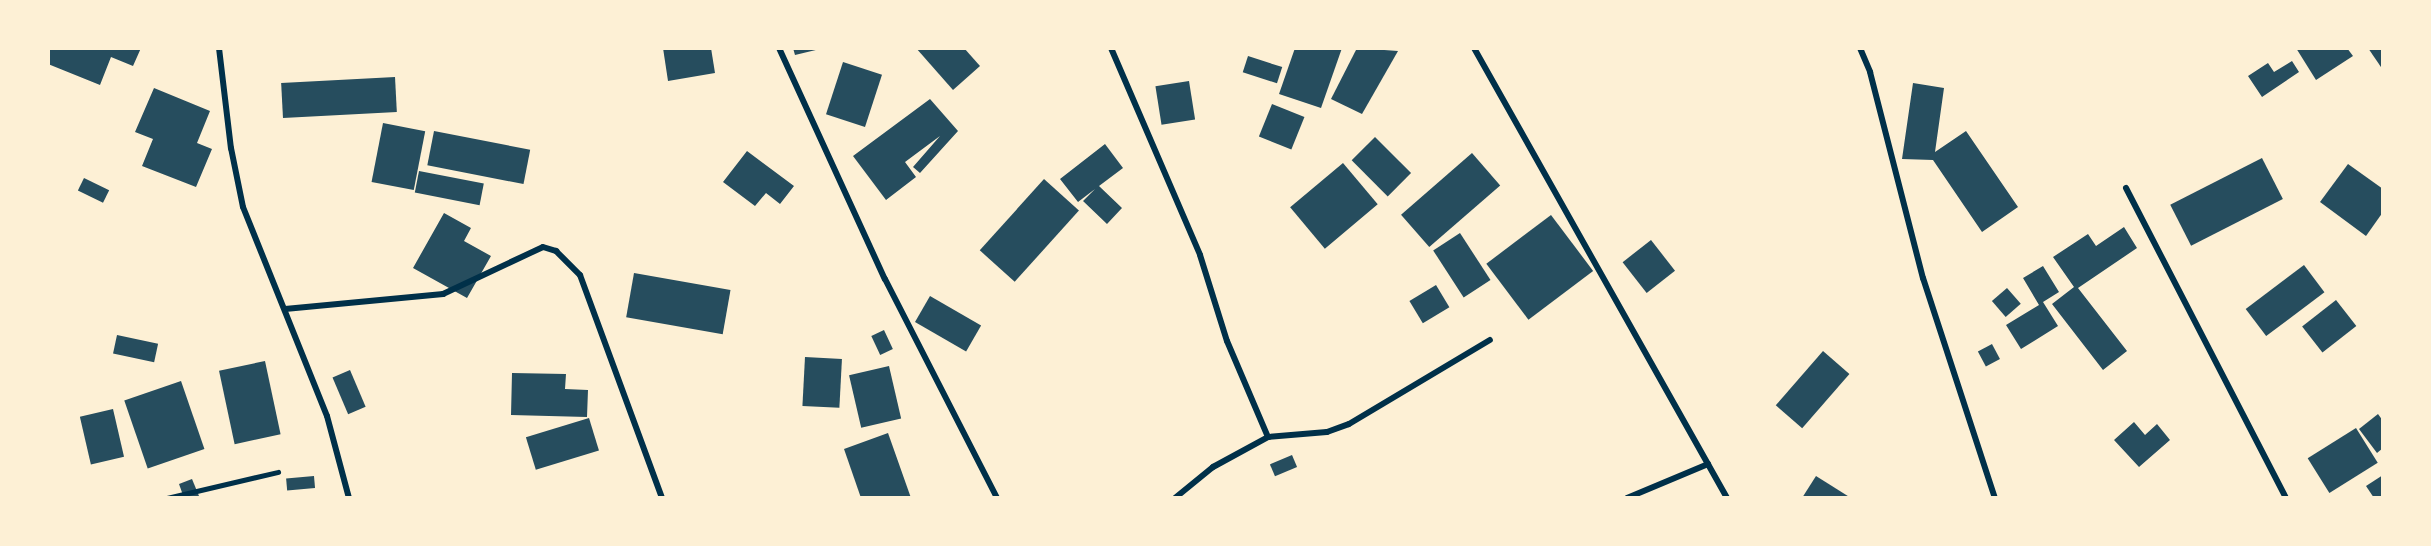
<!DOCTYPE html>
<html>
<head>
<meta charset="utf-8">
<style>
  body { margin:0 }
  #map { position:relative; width:2431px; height:546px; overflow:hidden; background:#fdf0d5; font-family:"Work Sans",sans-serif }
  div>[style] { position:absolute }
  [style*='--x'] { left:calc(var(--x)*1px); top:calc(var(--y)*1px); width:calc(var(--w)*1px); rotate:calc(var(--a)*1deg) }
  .building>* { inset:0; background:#264d5e; transform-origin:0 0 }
  .service>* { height:4.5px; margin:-2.25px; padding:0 2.25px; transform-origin:2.25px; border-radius:2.25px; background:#003049 }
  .minor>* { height:6px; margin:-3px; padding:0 3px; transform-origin:3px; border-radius:3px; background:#003049 }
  span { translate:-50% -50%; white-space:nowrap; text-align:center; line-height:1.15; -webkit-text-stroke:4.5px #fdf0d5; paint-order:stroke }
  .frame { position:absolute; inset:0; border:50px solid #fdf0d5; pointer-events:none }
</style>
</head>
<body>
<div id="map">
  <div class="building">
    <div style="clip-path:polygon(48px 48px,141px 48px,133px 66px,111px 57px,100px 85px,48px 64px)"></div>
    <div style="clip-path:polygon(663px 48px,711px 48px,715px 73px,668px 81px)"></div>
    <div style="clip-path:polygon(793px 48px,820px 48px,820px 49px,795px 55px)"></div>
    <div style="clip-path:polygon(916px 48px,964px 48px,980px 66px,953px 90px)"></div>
    <div style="clip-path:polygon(1295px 48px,1342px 48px,1321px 108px,1279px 94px)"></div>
    <div style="clip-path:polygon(1357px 48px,1398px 51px,1362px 114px,1331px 99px)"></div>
    <div style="clip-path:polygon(2296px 48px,2347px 48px,2353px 56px,2316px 80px)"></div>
    <div style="clip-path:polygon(2368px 48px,2383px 48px,2383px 70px)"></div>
    <div style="left:1248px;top:56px;width:36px;height:17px;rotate:18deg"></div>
    <div style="clip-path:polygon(2292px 61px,2299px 72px,2262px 97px,2248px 76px,2268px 63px,2274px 72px)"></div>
    <div style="left:843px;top:62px;width:41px;height:55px;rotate:18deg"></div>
    <div style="left:395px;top:77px;width:35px;height:114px;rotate:87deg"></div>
    <div style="left:1189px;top:81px;width:39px;height:34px;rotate:81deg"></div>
    <div style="clip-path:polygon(1913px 83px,1944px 88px,1935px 152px,1966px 131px,2018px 207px,1982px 232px,1933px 160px,1902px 159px)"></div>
    <div style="clip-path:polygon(154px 88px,210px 111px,197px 143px,212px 149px,196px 187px,142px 166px,153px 139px,135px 132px)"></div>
    <div style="clip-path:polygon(930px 99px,958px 131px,920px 173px,913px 167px,940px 136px,905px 162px,916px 177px,886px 200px,853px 156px)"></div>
    <div style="left:1272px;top:104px;width:35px;height:35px;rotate:22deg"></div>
    <div style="left:383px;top:123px;width:43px;height:60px;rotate:11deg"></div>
    <div style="left:434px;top:131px;width:98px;height:35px;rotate:11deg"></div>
    <div style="left:1375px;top:137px;width:51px;height:33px;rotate:45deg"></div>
    <div style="clip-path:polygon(1105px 144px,1123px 168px,1099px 186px,1122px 208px,1107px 224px,1083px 201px,1095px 189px,1078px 202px,1060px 179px)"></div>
    <div style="clip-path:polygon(747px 151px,794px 186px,780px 204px,766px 193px,755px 206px,723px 182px)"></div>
    <div style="left:1472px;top:153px;width:43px;height:94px;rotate:49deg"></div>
    <div style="left:2262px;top:158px;width:46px;height:103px;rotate:63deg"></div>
    <div style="left:1343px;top:163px;width:54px;height:69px;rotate:50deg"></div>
    <div style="clip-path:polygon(2348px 164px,2383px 189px,2383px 212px,2366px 236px,2320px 202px)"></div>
    <div style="left:419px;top:171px;width:66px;height:22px;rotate:11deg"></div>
    <div style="left:84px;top:178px;width:28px;height:14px;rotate:26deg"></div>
    <div style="left:1044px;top:179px;width:47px;height:96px;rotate:42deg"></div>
    <div style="clip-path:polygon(444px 213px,471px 228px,464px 241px,491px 256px,467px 298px,413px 268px)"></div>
    <div style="left:1551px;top:215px;width:70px;height:81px;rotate:53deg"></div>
    <div style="clip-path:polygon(2124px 227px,2137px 248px,2078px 288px,2127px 351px,2103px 370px,2052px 304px,2074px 287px,2053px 257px,2088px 234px,2096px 246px)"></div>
    <div style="left:1460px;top:233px;width:56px;height:32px;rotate:57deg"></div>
    <div style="left:1651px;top:240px;width:39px;height:36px;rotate:52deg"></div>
    <div style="left:2304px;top:265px;width:34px;height:73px;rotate:53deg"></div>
    <div style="clip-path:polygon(2043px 266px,2059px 292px,2043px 302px,2058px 326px,2021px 349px,2006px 325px,2039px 305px,2023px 278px)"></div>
    <div style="left:634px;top:273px;width:98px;height:45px;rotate:10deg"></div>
    <div style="left:1436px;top:285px;width:26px;height:31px;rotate:59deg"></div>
    <div style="left:2007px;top:288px;width:21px;height:20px;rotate:49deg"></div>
    <div style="left:930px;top:296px;width:59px;height:30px;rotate:30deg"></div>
    <div style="left:2336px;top:300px;width:33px;height:43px;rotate:52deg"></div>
    <div style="left:884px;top:330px;width:21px;height:14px;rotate:65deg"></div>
    <div style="left:117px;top:335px;width:42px;height:19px;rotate:12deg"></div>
    <div style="left:1992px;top:344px;width:17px;height:16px;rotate:62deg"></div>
    <div style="left:1823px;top:351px;width:35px;height:72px;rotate:41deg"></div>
    <div style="left:805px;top:357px;width:37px;height:49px;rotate:3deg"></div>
    <div style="left:265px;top:361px;width:75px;height:47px;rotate:78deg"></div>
    <div style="left:889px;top:366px;width:54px;height:41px;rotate:77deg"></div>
    <div style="left:350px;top:370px;width:40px;height:19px;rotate:67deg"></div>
    <div style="clip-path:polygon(512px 373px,566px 374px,565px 389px,588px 390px,587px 417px,511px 415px)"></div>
    <div style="left:181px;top:381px;width:72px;height:60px;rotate:71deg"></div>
    <div style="left:113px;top:409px;width:49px;height:34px;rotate:77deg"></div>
    <div style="clip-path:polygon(2378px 414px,2383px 421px,2383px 448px,2377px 453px,2359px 429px)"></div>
    <div style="left:589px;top:418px;width:34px;height:66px;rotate:73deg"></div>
    <div style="clip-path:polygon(2134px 422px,2145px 435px,2157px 424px,2170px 440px,2139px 467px,2114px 440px)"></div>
    <div style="left:2356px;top:428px;width:41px;height:57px;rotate:58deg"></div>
    <div style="clip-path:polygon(888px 433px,911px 498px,861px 498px,844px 449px)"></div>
    <div style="left:1292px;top:455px;width:13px;height:24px;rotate:67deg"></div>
    <div style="clip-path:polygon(2383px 475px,2383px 498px,2374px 498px,2366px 486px)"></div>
    <div style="left:314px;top:476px;width:12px;height:28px;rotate:85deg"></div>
    <div style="clip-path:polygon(1816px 476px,1851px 498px,1802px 498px)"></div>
    <div style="clip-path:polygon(192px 479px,199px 496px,184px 498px,179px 484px)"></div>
  </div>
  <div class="service">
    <div style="--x:167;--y:498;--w:114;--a:-13.2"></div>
  </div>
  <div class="minor">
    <div style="--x:219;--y:48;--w:101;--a:83.2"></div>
    <div style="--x:231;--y:148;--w:60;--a:78.5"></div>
    <div style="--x:243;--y:207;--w:225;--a:68.1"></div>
    <div style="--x:327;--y:416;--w:85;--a:75"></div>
    <div style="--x:779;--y:48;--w:254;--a:65.4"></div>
    <div style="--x:885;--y:279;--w:246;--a:62.9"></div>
    <div style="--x:1111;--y:48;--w:225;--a:66.7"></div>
    <div style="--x:1200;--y:255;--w:90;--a:72.6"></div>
    <div style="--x:1227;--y:341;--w:104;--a:66.9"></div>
    <div style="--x:1474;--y:48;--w:516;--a:60.65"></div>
    <div style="--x:1860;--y:48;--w:26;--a:67"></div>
    <div style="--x:1870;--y:72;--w:213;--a:75.6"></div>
    <div style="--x:1923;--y:278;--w:231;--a:71.9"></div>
    <div style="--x:2126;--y:188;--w:349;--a:62.7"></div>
    <div style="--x:285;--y:309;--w:159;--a:-5.4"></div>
    <div style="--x:443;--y:294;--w:110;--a:-25.2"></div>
    <div style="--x:543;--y:247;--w:14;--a:17"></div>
    <div style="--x:556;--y:251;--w:34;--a:45"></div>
    <div style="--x:580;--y:275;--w:238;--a:69.8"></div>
    <div style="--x:1175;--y:498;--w:49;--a:-39.2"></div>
    <div style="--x:1213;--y:467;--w:63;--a:-28.6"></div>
    <div style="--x:1268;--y:437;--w:59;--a:-4.8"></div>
    <div style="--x:1327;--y:432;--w:23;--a:-20"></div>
    <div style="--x:1349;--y:424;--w:164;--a:-30.8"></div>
    <div style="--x:1627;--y:498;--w:88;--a:-22.8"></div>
  </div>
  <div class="frame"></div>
</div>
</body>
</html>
